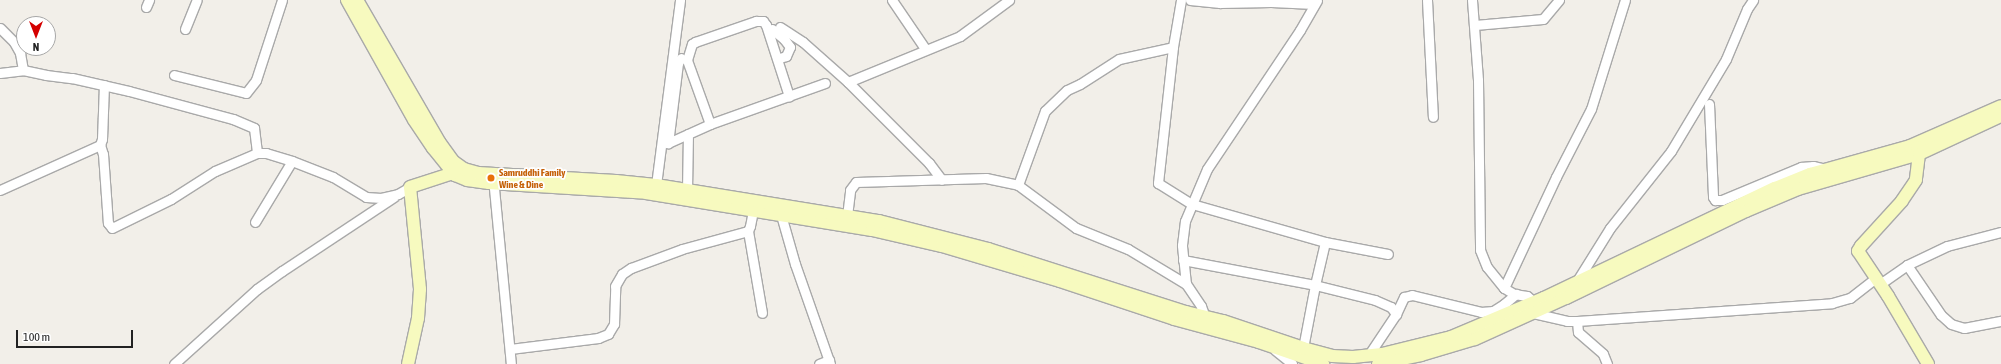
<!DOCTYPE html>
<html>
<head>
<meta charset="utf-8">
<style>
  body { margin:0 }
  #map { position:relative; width:2001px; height:364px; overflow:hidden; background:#f2efe9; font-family:"Asap Condensed",sans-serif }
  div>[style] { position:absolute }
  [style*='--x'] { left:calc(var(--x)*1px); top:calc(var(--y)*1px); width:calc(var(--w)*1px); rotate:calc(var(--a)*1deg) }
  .roads { filter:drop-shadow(1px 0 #a9a9a9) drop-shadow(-1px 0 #a9a9a9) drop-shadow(0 1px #a9a9a9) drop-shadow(0 -1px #a9a9a9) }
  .street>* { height:9px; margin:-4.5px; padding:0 4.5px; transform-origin:4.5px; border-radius:4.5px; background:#fff }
  .secondary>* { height:12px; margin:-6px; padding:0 6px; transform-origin:6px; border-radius:6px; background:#f7fabf }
  .dots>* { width:11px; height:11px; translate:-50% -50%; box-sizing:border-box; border:2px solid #fff; border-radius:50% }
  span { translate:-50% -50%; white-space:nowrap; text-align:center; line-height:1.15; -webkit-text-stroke:3.5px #fff; paint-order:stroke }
  .food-label { font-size:10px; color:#c56008; font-weight:700 }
  .left { translate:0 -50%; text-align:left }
  .north { position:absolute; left:16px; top:16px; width:40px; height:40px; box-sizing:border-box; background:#fff; border:1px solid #a7a7a7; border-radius:50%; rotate:180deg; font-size:11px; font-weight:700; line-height:16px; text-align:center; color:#222 }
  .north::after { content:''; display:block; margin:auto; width:14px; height:18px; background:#d40000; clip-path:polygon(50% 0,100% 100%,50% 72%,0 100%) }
  .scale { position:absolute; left:16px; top:330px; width:117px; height:18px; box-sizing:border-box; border:2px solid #222; border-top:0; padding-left:5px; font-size:12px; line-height:14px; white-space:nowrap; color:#222; -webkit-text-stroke:3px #fff; paint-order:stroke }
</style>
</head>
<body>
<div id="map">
  <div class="roads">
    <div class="street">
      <div style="--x:892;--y:0;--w:60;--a:55.8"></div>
      <div style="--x:1181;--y:0;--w:48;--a:99.7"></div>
      <div style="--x:1173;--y:47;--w:137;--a:96.3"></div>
      <div style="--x:1158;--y:183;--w:40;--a:32"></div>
      <div style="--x:1192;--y:204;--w:138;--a:15.9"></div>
      <div style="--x:1325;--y:242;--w:64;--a:10.8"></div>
      <div style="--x:1190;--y:0;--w:30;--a:6"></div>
      <div style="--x:1220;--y:3;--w:51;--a:-1.1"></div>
      <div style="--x:1271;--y:2;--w:43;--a:2.7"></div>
      <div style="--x:1427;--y:0;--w:117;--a:87.1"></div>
      <div style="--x:1472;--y:0;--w:80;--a:85.7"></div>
      <div style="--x:1478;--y:80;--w:170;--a:89.3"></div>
      <div style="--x:1480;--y:250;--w:18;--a:68"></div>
      <div style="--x:1487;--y:267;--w:27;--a:51"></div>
      <div style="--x:1504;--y:288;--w:12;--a:31"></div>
      <div style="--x:1514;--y:294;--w:13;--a:9"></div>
      <div style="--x:1527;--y:296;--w:9;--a:41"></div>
      <div style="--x:146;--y:7;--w:8;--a:-67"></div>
      <div style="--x:1475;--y:25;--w:68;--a:-5"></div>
      <div style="--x:1543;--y:19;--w:25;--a:-50"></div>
      <div style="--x:780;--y:27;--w:27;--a:33"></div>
      <div style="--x:803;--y:42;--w:60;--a:41.6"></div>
      <div style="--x:848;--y:82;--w:115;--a:45"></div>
      <div style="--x:929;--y:163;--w:21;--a:53"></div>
      <div style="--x:0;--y:28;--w:20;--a:45"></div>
      <div style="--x:14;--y:42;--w:13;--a:61"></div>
      <div style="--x:20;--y:53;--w:17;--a:80"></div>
      <div style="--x:185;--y:29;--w:31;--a:-68"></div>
      <div style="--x:772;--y:29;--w:16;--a:40"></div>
      <div style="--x:784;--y:39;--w:10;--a:53"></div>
      <div style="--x:790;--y:47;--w:10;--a:114"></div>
      <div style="--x:786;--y:56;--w:9;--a:162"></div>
      <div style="--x:681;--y:58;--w:6;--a:121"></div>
      <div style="--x:678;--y:63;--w:81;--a:97.1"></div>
      <div style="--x:668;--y:143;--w:46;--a:-24.3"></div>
      <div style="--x:710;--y:124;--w:122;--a:-19.6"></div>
      <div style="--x:0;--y:73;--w:23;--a:-7"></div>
      <div style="--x:23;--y:70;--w:24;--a:12"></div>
      <div style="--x:46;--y:75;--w:26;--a:7"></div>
      <div style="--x:72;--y:78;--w:58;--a:12.8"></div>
      <div style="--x:129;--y:91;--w:108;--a:15.1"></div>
      <div style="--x:233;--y:119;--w:23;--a:23"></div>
      <div style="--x:254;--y:128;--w:25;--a:83"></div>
      <div style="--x:257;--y:153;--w:9;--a:0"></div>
      <div style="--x:266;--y:153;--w:27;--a:17"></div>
      <div style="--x:292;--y:161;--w:44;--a:21.3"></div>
      <div style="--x:333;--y:177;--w:39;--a:31"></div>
      <div style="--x:366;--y:197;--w:15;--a:4"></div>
      <div style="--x:381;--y:198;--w:17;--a:-13"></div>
      <div style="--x:398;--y:194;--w:14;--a:-30"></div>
      <div style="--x:174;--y:75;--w:74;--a:14"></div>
      <div style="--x:246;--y:93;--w:16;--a:-52"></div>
      <div style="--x:256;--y:80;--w:84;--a:-72"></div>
      <div style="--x:848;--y:82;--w:121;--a:-22.3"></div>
      <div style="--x:960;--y:36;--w:61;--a:-36.3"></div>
      <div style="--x:1709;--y:104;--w:93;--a:87.5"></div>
      <div style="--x:1713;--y:197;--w:4;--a:56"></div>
      <div style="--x:1715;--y:200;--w:7;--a:0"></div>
      <div style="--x:1722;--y:200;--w:86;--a:-22.7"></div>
      <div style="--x:1801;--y:167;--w:12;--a:-5"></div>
      <div style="--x:1813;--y:166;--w:13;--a:13"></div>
      <div style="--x:710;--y:124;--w:68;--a:-109.8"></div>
      <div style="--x:687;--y:60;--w:17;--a:-73"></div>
      <div style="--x:692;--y:44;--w:4;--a:-34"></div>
      <div style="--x:695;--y:42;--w:65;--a:-19"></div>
      <div style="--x:756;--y:21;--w:7;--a:0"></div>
      <div style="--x:763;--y:21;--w:5;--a:53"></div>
      <div style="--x:766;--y:25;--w:75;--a:72.1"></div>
      <div style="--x:100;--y:145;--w:9;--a:72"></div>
      <div style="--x:103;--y:154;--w:69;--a:85.9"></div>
      <div style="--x:108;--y:223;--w:6;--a:51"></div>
      <div style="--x:112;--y:228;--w:66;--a:-26.2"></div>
      <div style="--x:171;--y:199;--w:52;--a:-32.5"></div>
      <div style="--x:215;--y:171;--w:46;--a:-23.2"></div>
      <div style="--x:493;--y:178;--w:187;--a:84.5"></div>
      <div style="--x:656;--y:185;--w:187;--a:-82.6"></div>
      <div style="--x:1018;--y:185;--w:79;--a:-70"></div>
      <div style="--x:1045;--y:111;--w:30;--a:-44"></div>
      <div style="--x:1067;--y:90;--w:14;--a:-25"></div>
      <div style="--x:1080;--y:84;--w:46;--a:-32.7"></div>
      <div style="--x:1119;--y:59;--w:55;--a:-12.5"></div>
      <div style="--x:0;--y:190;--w:110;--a:-24.2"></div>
      <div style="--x:100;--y:145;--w:6;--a:-72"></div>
      <div style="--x:102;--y:139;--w:54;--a:-87.9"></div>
      <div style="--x:687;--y:190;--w:56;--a:-89"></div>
      <div style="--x:781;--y:215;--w:51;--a:74.1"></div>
      <div style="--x:795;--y:264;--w:106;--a:70.7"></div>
      <div style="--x:847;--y:216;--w:26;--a:-83"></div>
      <div style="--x:850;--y:190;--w:10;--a:-53"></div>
      <div style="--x:856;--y:182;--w:130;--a:-1.8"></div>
      <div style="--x:986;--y:178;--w:33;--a:12"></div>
      <div style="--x:1018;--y:185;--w:72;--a:36.6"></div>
      <div style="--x:1076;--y:228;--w:56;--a:22"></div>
      <div style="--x:1128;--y:249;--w:68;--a:31.1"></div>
      <div style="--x:255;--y:222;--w:71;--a:-58.8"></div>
      <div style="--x:748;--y:231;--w:83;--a:80.3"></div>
      <div style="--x:1183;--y:260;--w:134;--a:10.7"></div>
      <div style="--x:1315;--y:285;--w:62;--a:14"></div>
      <div style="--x:1375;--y:300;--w:17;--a:24"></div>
      <div style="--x:1391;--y:307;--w:9;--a:54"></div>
      <div style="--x:1396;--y:314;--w:50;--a:123.7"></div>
      <div style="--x:1907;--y:265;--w:44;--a:-25.4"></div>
      <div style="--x:1947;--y:246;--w:56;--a:-14.5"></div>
      <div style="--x:1577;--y:281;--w:62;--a:-58.1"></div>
      <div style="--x:1610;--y:228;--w:98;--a:-51.6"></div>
      <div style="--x:1671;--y:151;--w:107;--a:-59.1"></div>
      <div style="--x:1726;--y:59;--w:54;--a:-67.2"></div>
      <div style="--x:1747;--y:9;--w:11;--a:-56"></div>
      <div style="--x:1880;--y:284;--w:33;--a:-35"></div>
      <div style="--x:1907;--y:265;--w:60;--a:55.8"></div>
      <div style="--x:1941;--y:315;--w:13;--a:42"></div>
      <div style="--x:1951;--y:324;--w:14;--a:17"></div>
      <div style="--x:1964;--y:328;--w:38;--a:-11"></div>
      <div style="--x:1504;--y:288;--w:123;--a:-64.9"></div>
      <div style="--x:1556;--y:177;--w:76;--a:-62.8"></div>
      <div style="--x:1591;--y:109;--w:114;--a:-72.7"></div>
      <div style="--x:1533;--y:313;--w:35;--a:13"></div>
      <div style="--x:1567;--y:321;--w:10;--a:0"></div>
      <div style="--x:1577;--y:321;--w:256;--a:-4"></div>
      <div style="--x:1832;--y:303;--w:19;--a:-16"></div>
      <div style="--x:1850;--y:298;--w:33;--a:-38"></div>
      <div style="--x:1396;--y:314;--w:19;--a:-65"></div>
      <div style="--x:1404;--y:297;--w:8;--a:-14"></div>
      <div style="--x:1412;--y:295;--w:71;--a:13.8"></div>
      <div style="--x:1481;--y:312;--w:12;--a:-5"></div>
      <div style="--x:1493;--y:311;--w:13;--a:-32"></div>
      <div style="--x:1504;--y:304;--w:16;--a:-40"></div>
      <div style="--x:1577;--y:321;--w:11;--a:85"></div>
      <div style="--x:1578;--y:332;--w:33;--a:41"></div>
      <div style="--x:1603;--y:354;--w:11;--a:68"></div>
      <div style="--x:1205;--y:322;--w:5;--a:-90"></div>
      <div style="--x:1205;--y:317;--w:12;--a:-110"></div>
      <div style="--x:1201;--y:306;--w:27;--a:-124"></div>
      <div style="--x:1186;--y:284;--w:39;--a:-96"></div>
      <div style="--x:1182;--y:245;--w:24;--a:-83"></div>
      <div style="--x:1185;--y:221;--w:56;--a:-67.1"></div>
      <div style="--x:1207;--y:169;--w:167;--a:-56.2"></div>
      <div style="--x:1300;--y:30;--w:34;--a:-60"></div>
      <div style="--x:1303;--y:348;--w:64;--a:-79.2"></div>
      <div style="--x:1315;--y:285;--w:44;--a:-76.9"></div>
      <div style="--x:510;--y:349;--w:89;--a:-7.1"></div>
      <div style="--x:598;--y:338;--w:11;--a:-22"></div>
      <div style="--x:608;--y:334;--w:12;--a:-59"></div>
      <div style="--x:614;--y:324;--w:38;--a:-88"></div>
      <div style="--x:615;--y:286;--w:14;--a:-60"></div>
      <div style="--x:622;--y:274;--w:11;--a:-34"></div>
      <div style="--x:631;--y:268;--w:54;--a:-20.4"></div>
      <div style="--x:682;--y:249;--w:68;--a:-15.3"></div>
      <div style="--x:748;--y:231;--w:5;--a:-68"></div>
      <div style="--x:750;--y:226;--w:15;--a:-79"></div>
      <div style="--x:1275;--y:350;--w:22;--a:39"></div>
      <div style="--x:174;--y:364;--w:112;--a:-42.1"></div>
      <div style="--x:257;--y:289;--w:31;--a:-36"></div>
      <div style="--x:282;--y:271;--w:134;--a:-33.5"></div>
      <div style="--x:819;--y:364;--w:11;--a:-22"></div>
    </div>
    <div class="secondary">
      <div style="--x:347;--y:0;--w:137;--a:60.8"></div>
      <div style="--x:414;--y:120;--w:34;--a:56"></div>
      <div style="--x:433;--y:148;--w:35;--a:51"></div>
      <div style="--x:455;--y:175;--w:13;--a:23"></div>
      <div style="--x:467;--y:180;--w:22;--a:8"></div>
      <div style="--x:489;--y:183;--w:157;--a:3.6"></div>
      <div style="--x:646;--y:193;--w:229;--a:9.3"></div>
      <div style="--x:872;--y:230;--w:72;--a:12.9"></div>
      <div style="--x:942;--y:246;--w:123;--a:16.5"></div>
      <div style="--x:1060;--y:281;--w:120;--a:18.4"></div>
      <div style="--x:1174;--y:319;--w:88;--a:15.1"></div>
      <div style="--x:1259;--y:342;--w:68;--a:19"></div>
      <div style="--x:357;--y:0;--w:165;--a:59.9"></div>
      <div style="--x:440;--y:143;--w:24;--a:54"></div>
      <div style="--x:454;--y:162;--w:12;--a:35"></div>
      <div style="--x:464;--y:169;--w:15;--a:16"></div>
      <div style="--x:478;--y:173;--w:138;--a:3.3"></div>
      <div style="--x:616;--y:181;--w:40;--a:5.7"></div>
      <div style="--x:656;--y:185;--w:226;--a:9.2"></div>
      <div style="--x:879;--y:221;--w:113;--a:14.4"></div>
      <div style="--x:988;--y:249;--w:208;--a:17.7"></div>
      <div style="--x:1186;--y:312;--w:38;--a:14"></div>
      <div style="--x:1223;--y:321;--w:84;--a:18.6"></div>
      <div style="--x:1303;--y:348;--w:30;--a:15"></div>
      <div style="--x:1332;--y:356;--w:21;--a:3"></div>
      <div style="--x:1353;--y:357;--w:29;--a:-6"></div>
      <div style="--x:1382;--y:354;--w:71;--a:-13.8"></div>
      <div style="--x:1451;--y:337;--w:101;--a:-22.8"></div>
      <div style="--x:1544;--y:298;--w:256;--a:-25.5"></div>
      <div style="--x:1775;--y:188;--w:38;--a:-22"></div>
      <div style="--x:1810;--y:174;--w:104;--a:-15.6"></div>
      <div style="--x:1910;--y:146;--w:99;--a:-23.7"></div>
      <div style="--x:1917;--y:147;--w:7;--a:74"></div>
      <div style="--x:1919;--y:154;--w:26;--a:97"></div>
      <div style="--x:1916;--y:180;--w:25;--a:124"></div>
      <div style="--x:1902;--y:201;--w:61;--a:132.3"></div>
      <div style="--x:1861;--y:246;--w:6;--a:121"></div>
      <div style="--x:1858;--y:251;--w:54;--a:56.3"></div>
      <div style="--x:1888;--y:296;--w:79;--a:59.5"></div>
      <div style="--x:408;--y:364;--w:47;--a:-77.7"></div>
      <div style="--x:418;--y:318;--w:29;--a:-86"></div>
      <div style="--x:420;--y:289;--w:102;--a:-95.6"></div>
      <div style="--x:410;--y:187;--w:45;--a:-18"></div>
      <div style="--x:453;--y:173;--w:6;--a:-51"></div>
      <div style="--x:1378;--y:364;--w:44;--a:-11.8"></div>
      <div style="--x:1421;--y:355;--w:56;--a:-16.5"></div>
      <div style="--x:1475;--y:339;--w:100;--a:-24.3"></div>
      <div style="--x:1566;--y:298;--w:200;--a:-25.8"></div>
      <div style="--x:1746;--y:211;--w:56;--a:-22.9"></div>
      <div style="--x:1798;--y:189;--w:126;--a:-16.1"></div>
      <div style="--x:1919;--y:154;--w:90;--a:-24.9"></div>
    </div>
  </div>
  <div class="dots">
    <div style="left:491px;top:178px;background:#e8710a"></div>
  </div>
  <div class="food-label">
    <span class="left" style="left:499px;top:178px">Samruddhi Family<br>Wine &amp; Dine</span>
  </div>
  <div class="north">N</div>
  <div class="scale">100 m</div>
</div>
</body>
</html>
